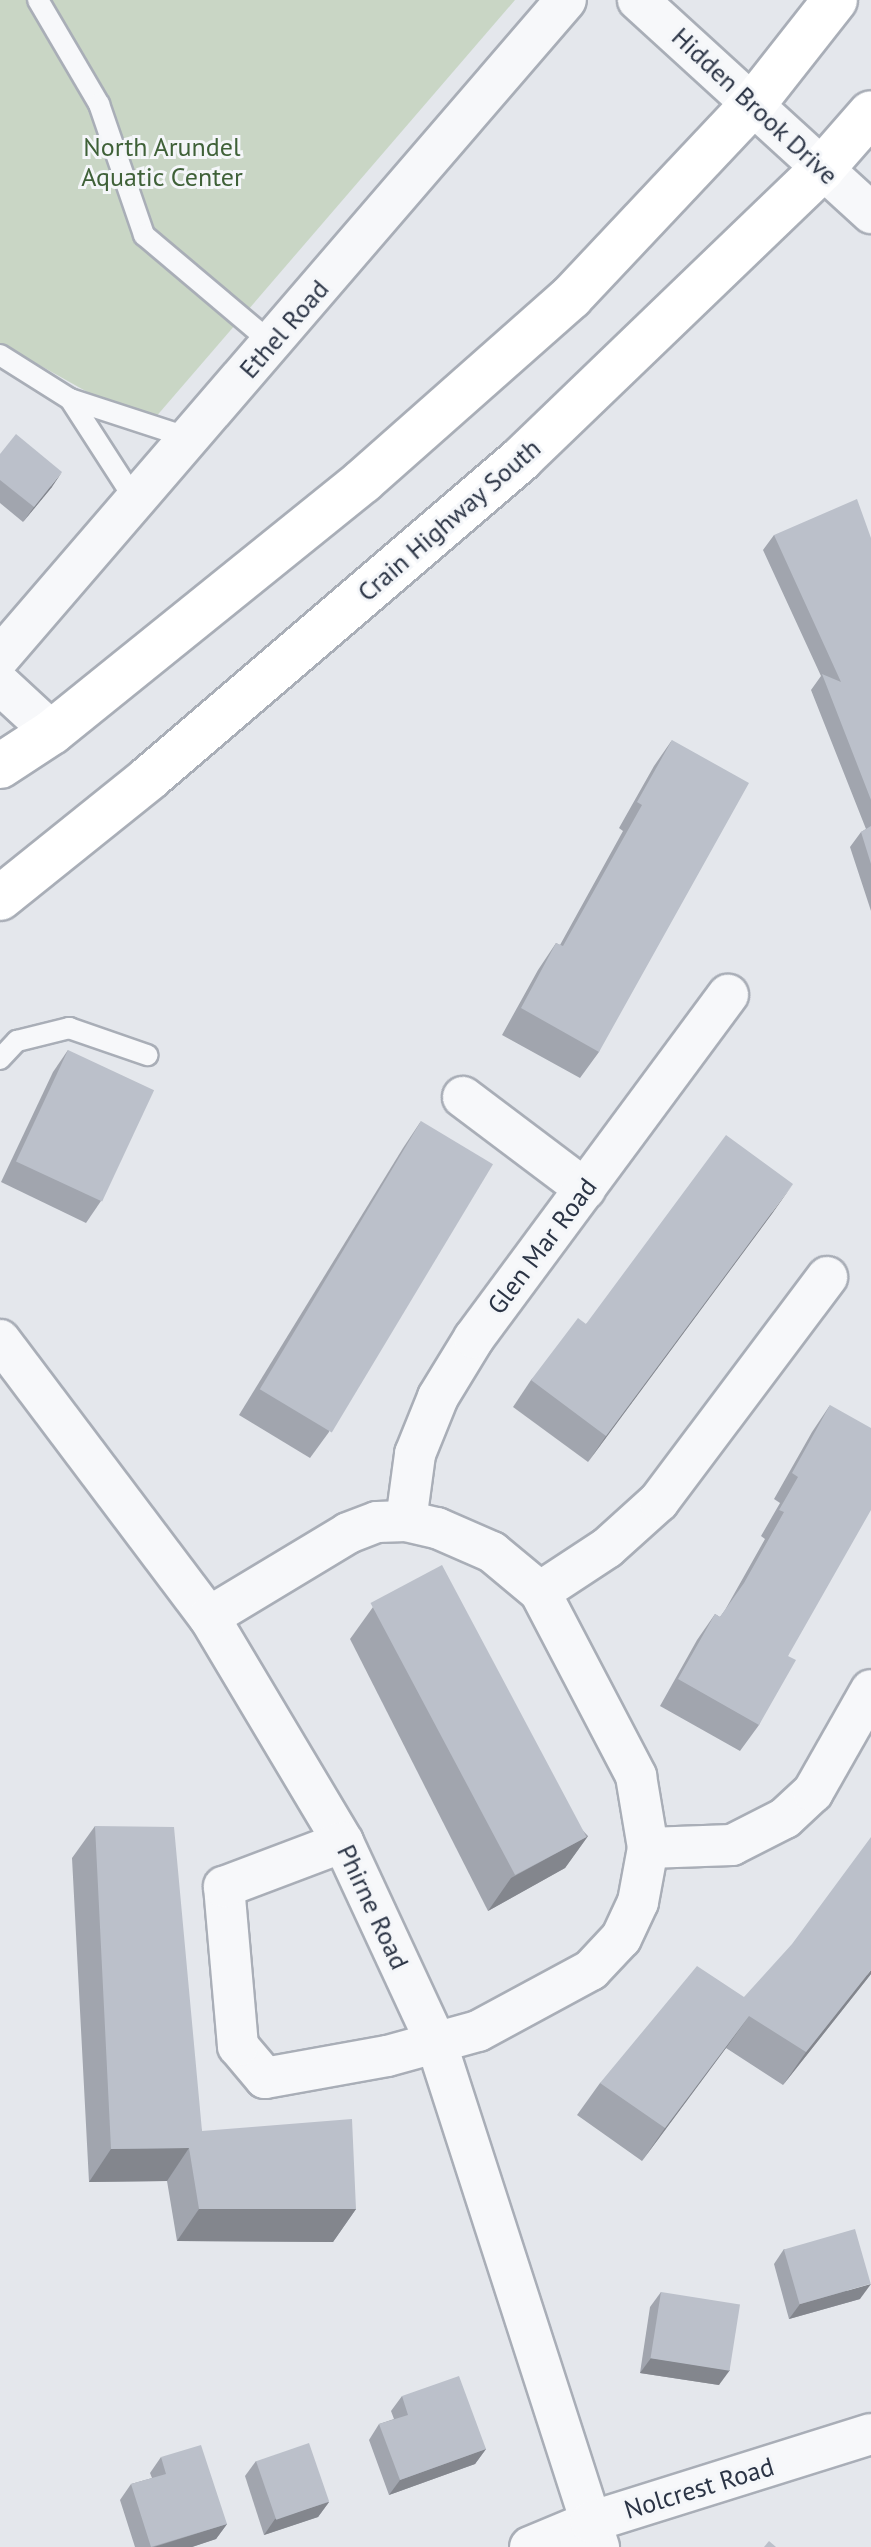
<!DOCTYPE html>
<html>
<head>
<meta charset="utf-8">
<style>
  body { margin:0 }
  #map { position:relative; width:871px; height:2547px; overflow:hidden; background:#e4e7ec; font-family:"PT Sans",sans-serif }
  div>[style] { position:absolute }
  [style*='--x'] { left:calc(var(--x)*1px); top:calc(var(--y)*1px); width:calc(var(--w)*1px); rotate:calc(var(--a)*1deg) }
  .green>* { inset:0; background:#c9d6c5 }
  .roads { filter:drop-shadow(2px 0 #a9aeb7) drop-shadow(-2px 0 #a9aeb7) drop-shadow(0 2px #a9aeb7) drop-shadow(0 -2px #a9aeb7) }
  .lane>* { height:20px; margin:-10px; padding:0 10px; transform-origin:10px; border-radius:10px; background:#f7f8fa }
  .street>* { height:40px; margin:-20px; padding:0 20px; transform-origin:20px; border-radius:20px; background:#f7f8fa }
  .primary>* { height:44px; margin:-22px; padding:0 22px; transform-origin:22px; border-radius:22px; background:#fff }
  .wall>* { inset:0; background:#a1a5ae }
  .shaded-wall>* { inset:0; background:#83868d }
  .building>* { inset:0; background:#bbc0ca; transform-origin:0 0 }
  span { translate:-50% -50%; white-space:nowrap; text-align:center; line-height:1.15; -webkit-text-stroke:6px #f4f6f9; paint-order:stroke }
  .street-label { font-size:26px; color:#2b3445 }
  .park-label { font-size:26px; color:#3f6138 }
</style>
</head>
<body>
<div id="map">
  <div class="green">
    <div style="clip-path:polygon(0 0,515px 0,148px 426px,0 343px)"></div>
  </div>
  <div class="roads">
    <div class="lane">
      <div style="--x:38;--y:0;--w:121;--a:59.6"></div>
      <div style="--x:99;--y:104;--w:139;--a:71"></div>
      <div style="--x:144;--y:235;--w:167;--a:40.2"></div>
      <div style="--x:0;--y:355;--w:83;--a:32.2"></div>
      <div style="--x:70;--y:399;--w:125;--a:18.1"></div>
      <div style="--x:70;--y:399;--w:120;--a:57.2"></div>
      <div style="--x:0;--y:1059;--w:25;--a:-47"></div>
      <div style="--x:17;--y:1041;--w:54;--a:-14"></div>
      <div style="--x:69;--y:1028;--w:83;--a:19.1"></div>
    </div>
    <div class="street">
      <div style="--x:638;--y:0;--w:316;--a:42.4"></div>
      <div style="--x:0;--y:657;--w:867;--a:-49.26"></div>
      <div style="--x:0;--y:684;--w:71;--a:42.7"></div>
      <div style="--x:463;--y:1097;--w:153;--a:37"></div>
      <div style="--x:0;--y:1340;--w:347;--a:53"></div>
      <div style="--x:209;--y:1617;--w:262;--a:59.2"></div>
      <div style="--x:343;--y:1842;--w:221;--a:65.1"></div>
      <div style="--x:436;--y:2042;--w:531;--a:72.11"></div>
      <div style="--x:406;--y:1521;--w:68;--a:-82.3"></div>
      <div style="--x:415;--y:1454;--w:61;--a:-68"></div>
      <div style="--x:438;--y:1397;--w:69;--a:-58.6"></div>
      <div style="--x:474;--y:1338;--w:427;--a:-53.5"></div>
      <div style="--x:540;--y:1592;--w:80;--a:-33.3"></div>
      <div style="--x:607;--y:1548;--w:70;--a:-42.1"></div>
      <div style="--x:659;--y:1501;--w:280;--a:-53.1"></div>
      <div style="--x:209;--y:1617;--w:162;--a:-31.1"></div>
      <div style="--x:348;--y:1533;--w:31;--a:-21"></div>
      <div style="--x:377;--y:1522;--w:29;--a:-2"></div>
      <div style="--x:406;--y:1521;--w:32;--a:13"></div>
      <div style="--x:437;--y:1528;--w:60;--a:23.6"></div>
      <div style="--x:492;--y:1552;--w:62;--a:39.8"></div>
      <div style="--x:540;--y:1592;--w:208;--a:62.4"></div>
      <div style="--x:636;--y:1776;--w:73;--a:80.5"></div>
      <div style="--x:648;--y:1848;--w:55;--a:100.5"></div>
      <div style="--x:638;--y:1902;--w:40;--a:115"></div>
      <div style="--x:621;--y:1938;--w:44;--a:133.2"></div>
      <div style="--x:591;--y:1970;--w:128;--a:151.6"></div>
      <div style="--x:478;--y:2031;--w:94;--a:164.6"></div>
      <div style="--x:387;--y:2056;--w:124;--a:169.8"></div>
      <div style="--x:265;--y:2078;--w:42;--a:-130.2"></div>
      <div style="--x:238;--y:2046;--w:160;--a:-95"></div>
      <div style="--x:224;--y:1887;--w:127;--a:-20.7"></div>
      <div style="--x:648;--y:1848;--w:84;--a:-2"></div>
      <div style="--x:732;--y:1845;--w:59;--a:-27"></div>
      <div style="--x:785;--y:1818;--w:38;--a:-43"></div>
      <div style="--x:813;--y:1792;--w:117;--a:-60.4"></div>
      <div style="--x:530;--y:2547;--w:65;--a:-22.6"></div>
      <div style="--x:590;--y:2522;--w:294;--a:-17.4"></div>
    </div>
    <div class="primary">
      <div style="--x:0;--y:766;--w:62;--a:-33.2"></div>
      <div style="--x:52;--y:732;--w:400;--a:-38.9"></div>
      <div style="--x:363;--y:481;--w:278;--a:-41.5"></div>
      <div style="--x:571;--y:297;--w:267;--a:-46.7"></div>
      <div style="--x:754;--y:103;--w:131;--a:-51.8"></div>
      <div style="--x:0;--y:898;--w:191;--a:-38.8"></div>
      <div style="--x:149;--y:778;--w:491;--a:-40.6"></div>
      <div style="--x:522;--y:458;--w:417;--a:-43.9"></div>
      <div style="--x:822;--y:169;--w:74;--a:-48.8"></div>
    </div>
  </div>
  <div class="wall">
    <div style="clip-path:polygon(0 454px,52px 487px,23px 522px,0 503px)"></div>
    <div style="clip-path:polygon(774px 535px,871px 538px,871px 911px,850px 847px,861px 832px,866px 829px,811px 690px,821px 676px,763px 550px)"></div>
    <div style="clip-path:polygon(672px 740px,599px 1052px,580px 1078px,502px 1035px,538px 970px,556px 943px,560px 945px,623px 831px,619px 828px,654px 766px)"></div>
    <div style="clip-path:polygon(68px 1050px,101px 1201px,86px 1223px,1px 1182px,53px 1072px)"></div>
    <div style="clip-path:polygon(421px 1121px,329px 1432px,310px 1458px,239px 1415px,403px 1148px)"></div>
    <div style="clip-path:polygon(774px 1211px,588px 1462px,513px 1407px,531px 1380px,586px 1324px)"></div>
    <div style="clip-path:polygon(830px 1405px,788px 1656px,759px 1725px,740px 1751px,660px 1706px,697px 1640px,715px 1614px,720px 1617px,725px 1610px,765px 1539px,761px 1536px,780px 1503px,774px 1499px,812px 1432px)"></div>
    <div style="clip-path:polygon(373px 1607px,588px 1836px,565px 1868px,488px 1911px,350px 1639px)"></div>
    <div style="clip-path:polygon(95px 1826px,202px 2131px,356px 2209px,333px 2242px,177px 2241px,167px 2181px,89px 2182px,72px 1858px)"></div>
    <div style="clip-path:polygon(871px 1974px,783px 2085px,726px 2048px,642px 2161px,577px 2115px,600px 2083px,744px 1997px)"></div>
    <div style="clip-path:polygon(784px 2249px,860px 2299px,789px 2319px,774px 2264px)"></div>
    <div style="clip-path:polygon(661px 2292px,719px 2385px,640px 2373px,650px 2307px)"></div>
    <div style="clip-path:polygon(402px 2396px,486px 2449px,475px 2464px,389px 2495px,369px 2440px,379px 2424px,394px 2419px,391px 2411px)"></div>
    <div style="clip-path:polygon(161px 2457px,227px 2524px,216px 2539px,192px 2547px,135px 2547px,120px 2500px,131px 2484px,152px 2478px,150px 2473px)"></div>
    <div style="clip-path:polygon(256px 2461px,329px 2502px,318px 2517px,264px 2535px,245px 2476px)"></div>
  </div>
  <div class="shaded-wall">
    <div style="clip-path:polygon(62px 472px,52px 487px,23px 522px,34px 507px)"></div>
    <div style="clip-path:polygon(793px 1184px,774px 1211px,588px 1462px,606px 1436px)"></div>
    <div style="clip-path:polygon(588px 1836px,565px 1868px,488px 1911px,511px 1878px)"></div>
    <div style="clip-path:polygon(871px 1970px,871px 1974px,783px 2085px,806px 2052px)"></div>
    <div style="clip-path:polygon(749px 2016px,726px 2048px,642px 2161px,665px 2128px)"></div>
    <div style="clip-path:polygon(189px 2148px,167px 2181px,89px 2182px,111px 2149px)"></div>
    <div style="clip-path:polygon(199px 2209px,356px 2209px,333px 2242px,177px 2241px)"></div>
    <div style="clip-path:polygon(871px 2284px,860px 2299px,789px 2319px,800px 2304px)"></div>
    <div style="clip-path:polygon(651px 2358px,730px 2370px,719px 2385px,640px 2373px)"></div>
    <div style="clip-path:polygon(486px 2449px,475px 2464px,389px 2495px,400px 2480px)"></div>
    <div style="clip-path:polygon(329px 2502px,318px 2517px,264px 2535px,275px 2519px)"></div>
    <div style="clip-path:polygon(227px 2524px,216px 2539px,192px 2547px,154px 2547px)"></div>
  </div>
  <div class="building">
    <div style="clip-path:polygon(16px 434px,62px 472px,34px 507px,0 480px,0 454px)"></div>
    <div style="clip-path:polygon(857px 499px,871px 538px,871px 800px,822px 674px,841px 682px,774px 535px)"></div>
    <div style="clip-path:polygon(672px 740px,749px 783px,599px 1052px,521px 1008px,556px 943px,563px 946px,642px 805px,637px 802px)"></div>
    <div style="clip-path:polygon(871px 826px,871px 864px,861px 832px)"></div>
    <div style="left:68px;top:1050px;width:95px;height:123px;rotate:25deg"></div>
    <div style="left:421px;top:1121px;width:84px;height:313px;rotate:31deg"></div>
    <div style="clip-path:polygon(726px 1135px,793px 1184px,606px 1436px,531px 1380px,578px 1318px,586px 1324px)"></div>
    <div style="clip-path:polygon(830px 1405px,871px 1428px,871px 1510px,788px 1656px,796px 1660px,759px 1725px,678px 1679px,715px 1614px,720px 1617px,744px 1583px,784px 1512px,779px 1510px,798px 1477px,792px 1473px)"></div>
    <div style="left:442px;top:1565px;width:308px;height:81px;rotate:62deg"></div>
    <div style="clip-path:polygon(95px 1826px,174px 1827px,202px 2131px,352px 2119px,356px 2209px,199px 2209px,189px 2148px,111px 2149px)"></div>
    <div style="clip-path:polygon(871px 1837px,871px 1970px,806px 2052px,749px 2016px,665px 2128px,600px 2083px,697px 1966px,744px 1997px,792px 1944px)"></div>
    <div style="left:855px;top:2229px;width:57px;height:74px;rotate:74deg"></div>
    <div style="left:661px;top:2292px;width:80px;height:67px;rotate:9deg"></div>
    <div style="clip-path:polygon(459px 2376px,486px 2449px,400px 2480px,379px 2424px,408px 2415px,402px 2396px)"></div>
    <div style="left:309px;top:2443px;width:62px;height:56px;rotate:71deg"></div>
    <div style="clip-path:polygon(201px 2445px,227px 2524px,151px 2547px,131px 2484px,166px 2474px,161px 2457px)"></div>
    <div style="clip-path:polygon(769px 2541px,776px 2547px,764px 2547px)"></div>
  </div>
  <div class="street-label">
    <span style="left:755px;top:106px;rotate:43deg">Hidden Brook Drive</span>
    <span style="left:284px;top:329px;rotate:-49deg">Ethel Road</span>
    <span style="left:449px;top:520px;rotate:-41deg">Crain Highway South</span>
    <span style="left:542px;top:1246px;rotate:-53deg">Glen Mar Road</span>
    <span style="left:373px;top:1907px;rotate:65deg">Phirne Road</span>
    <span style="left:699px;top:2488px;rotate:-17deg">Nolcrest Road</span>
  </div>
  <div class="park-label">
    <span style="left:162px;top:162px">North Arundel<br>Aquatic Center</span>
  </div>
</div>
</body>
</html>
